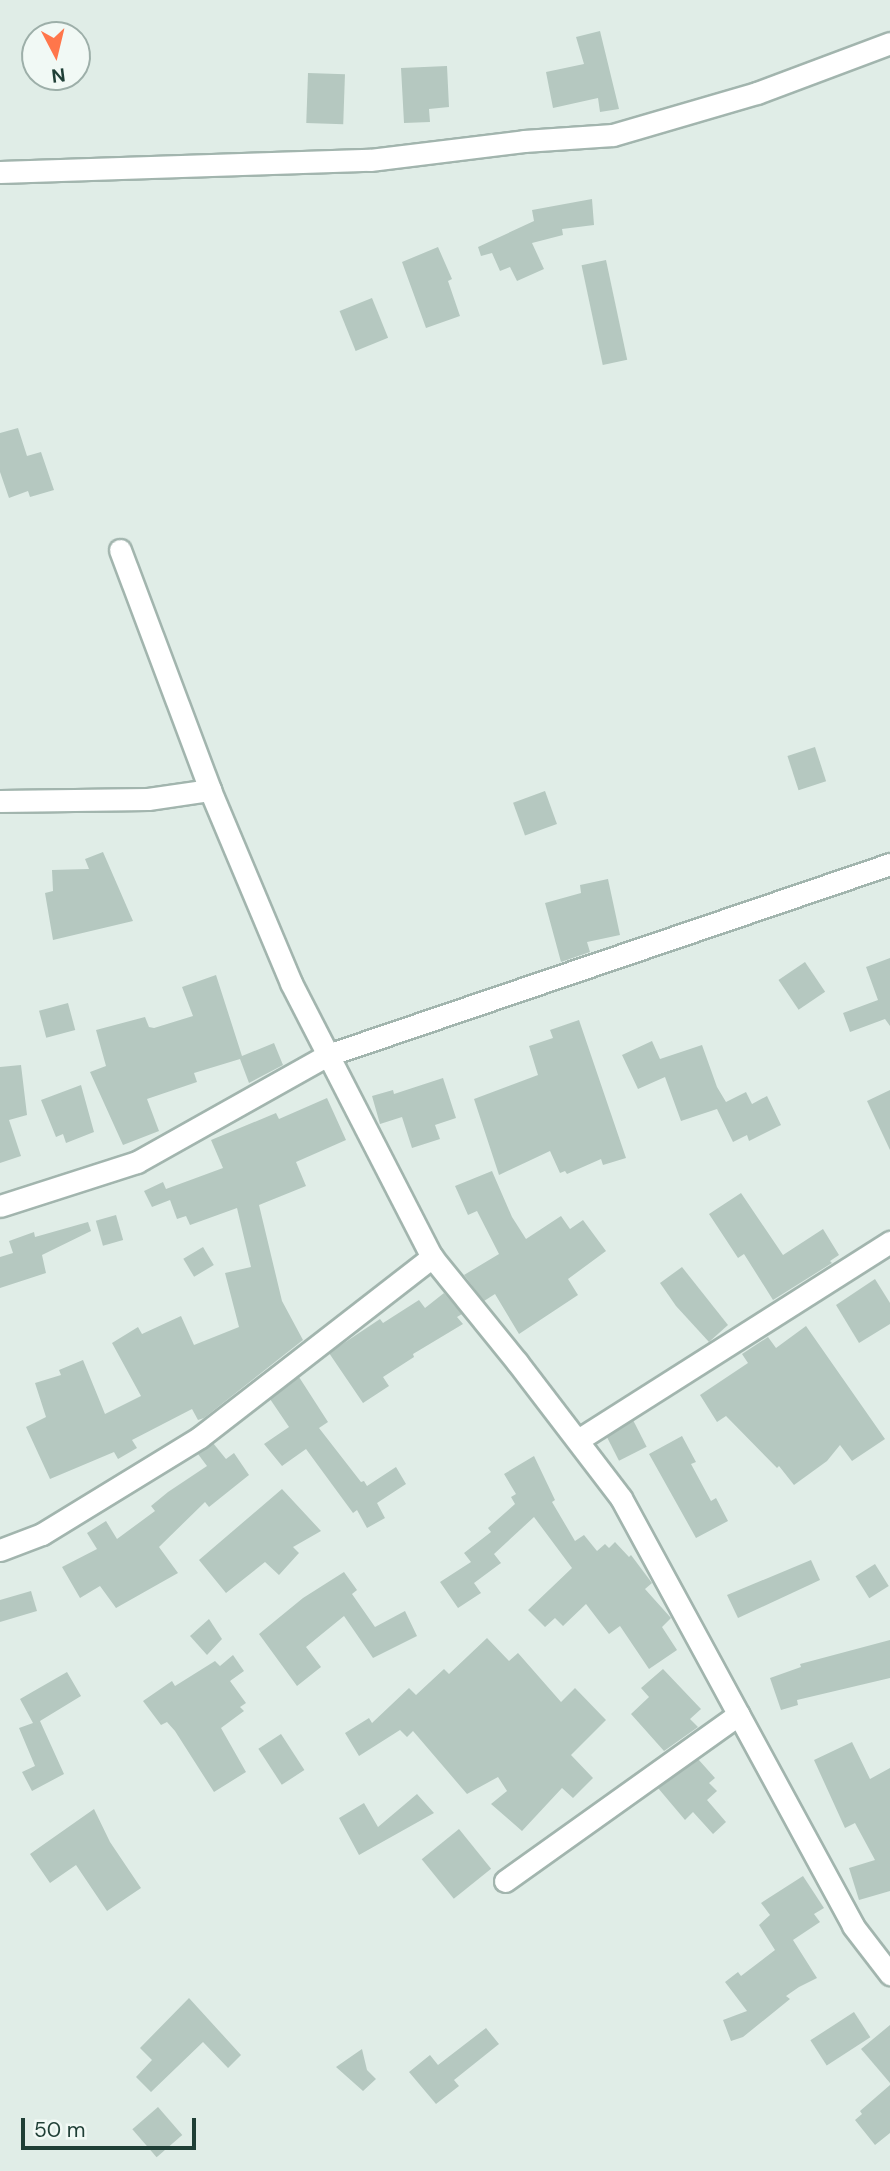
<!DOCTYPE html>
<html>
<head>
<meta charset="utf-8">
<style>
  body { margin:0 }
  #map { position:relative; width:890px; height:2171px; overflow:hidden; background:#e0ede7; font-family:"DM Sans",sans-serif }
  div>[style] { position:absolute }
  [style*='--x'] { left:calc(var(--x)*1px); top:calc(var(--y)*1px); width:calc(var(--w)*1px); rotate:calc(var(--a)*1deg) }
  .building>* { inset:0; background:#b5c8c0; transform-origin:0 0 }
  .roads { filter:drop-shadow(2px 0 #a2b5ae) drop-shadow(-2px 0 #a2b5ae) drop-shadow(0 2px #a2b5ae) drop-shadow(0 -2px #a2b5ae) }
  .minor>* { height:21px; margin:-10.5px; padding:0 10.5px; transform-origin:10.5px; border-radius:10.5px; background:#fff }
  .secondary>* { height:21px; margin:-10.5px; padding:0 10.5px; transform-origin:10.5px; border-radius:10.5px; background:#fff }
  span { translate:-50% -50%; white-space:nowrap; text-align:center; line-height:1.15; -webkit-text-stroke:5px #f1f9f5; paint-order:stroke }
  .north { position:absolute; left:21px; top:21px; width:70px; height:70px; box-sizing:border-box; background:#f1f9f5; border:2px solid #9dafa9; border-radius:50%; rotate:173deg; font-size:19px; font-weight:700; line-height:28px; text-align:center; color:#1f3f36 }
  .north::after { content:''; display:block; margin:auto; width:24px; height:32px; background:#ff764b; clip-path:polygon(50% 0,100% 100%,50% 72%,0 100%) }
  .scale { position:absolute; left:21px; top:2118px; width:175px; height:32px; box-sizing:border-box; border:4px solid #1f3f36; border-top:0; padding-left:9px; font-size:21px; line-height:24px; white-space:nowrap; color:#1f3f36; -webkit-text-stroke:5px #f1f9f5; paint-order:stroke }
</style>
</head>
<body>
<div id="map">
  <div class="building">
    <div style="clip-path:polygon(600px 31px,619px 109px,600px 112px,598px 98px,553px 108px,546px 72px,584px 64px,576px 37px)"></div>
    <div style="clip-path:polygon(447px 66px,449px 107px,429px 109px,430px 122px,404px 123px,401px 68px)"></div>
    <div style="left:308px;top:73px;width:37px;height:50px;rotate:2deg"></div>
    <div style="clip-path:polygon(592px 199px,594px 225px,562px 229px,563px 235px,532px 243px,544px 269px,517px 281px,510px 267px,500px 271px,492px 253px,481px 256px,478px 247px,534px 221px,532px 210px)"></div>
    <div style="clip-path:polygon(438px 247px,452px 279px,448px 281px,460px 316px,426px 328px,402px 262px)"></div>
    <div style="left:606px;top:260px;width:102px;height:25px;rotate:78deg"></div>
    <div style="left:372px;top:298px;width:43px;height:35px;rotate:68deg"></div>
    <div style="clip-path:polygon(18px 428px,27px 456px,41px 452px,54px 490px,30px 497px,28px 491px,9px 498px,0 472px,0 433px)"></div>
    <div style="left:815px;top:747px;width:36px;height:29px;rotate:72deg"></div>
    <div style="left:545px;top:791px;width:35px;height:34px;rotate:70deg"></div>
    <div style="clip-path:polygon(103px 852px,133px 921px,53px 940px,45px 893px,53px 891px,52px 870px,89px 869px,85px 859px)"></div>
    <div style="clip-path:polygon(608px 879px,620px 935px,587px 942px,590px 952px,561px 962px,545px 903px,581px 893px,580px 885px)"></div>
    <div style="clip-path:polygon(890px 958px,890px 1026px,885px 1019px,850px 1032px,843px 1013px,878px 1000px,866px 967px)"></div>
    <div style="left:805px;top:962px;width:36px;height:32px;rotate:56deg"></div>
    <div style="clip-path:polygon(216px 975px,242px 1056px,274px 1043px,283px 1065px,249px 1083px,240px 1059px,194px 1073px,197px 1082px,147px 1099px,159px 1131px,123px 1145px,90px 1072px,106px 1066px,96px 1030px,145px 1017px,149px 1027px,154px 1028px,193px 1016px,182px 987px)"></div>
    <div style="left:68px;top:1003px;width:28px;height:30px;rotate:75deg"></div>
    <div style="clip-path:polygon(579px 1020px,626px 1158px,603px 1165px,601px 1159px,567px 1174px,565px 1171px,560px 1173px,550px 1151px,499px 1175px,474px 1099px,538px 1075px,529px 1046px,553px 1038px,550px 1030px)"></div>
    <div style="clip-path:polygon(652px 1041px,660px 1059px,702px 1045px,717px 1087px,726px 1102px,746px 1092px,752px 1104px,767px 1096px,781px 1125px,749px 1141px,747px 1135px,733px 1142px,717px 1109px,681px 1121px,665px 1077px,638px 1089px,622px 1055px)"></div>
    <div style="clip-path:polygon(21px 1065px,27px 1115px,9px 1120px,21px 1156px,0 1163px,0 1067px)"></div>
    <div style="clip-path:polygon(443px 1078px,456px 1118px,435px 1125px,440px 1139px,412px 1148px,402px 1117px,380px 1124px,372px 1096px,393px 1090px,394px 1094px)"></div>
    <div style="clip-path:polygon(81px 1085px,94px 1132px,66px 1143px,63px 1134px,56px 1137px,41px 1100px)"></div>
    <div style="clip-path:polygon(890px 1090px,890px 1150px,867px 1101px)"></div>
    <div style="clip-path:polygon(327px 1098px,346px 1140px,296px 1162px,306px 1186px,259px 1205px,282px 1301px,303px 1340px,204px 1418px,198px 1420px,192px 1409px,132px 1440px,137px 1448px,118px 1459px,114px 1452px,50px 1479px,26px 1427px,46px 1417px,35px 1383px,61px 1375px,59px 1370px,83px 1360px,105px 1414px,141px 1396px,112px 1343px,138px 1327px,142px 1334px,181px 1316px,194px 1345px,239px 1327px,225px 1273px,251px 1267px,237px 1208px,190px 1225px,186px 1216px,177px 1219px,170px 1200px,152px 1207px,144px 1191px,163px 1182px,166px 1189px,223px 1168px,211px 1140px,276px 1113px,279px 1119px)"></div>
    <div style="clip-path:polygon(492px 1171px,512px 1217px,526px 1239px,561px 1216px,570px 1229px,583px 1220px,606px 1251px,568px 1279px,578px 1295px,519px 1334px,495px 1294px,484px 1301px,464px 1275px,499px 1254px,477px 1211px,468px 1215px,455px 1186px)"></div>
    <div style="clip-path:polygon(741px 1193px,783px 1255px,823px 1229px,839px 1255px,830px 1261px,832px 1263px,773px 1300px,744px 1254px,738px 1258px,709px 1214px)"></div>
    <div style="left:116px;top:1215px;width:26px;height:21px;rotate:74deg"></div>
    <div style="clip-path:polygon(88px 1222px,91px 1231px,42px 1255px,46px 1273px,0 1288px,0 1257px,13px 1253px,9px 1241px,34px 1232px,35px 1237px)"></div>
    <div style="left:203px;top:1247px;width:21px;height:23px;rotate:59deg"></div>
    <div style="clip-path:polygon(682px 1267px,728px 1325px,709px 1342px,676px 1306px,660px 1283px)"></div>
    <div style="clip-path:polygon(875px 1279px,890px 1303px,890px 1324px,859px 1343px,836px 1305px)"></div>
    <div style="clip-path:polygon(444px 1293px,462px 1314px,457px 1317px,463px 1324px,413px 1354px,414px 1357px,383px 1377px,389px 1386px,363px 1403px,329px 1353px,380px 1319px,383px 1323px,419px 1300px,425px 1308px)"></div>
    <div style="clip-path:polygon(806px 1326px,885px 1439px,852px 1461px,840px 1445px,827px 1461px,794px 1485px,779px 1466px,777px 1468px,726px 1416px,717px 1422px,700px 1395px,748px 1363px,742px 1354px,768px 1337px,776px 1348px)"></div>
    <div style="clip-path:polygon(299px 1377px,328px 1422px,319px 1428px,361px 1482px,364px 1481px,367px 1486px,396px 1467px,406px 1484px,377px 1503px,385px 1518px,367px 1528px,357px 1510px,353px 1513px,306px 1449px,282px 1466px,264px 1444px,289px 1427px,270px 1399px)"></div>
    <div style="left:633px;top:1420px;width:30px;height:31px;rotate:63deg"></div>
    <div style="clip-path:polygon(682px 1436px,696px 1462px,691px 1464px,711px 1501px,716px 1498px,728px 1521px,696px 1538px,649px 1454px)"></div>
    <div style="clip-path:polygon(213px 1443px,226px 1459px,234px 1453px,249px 1475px,209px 1507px,205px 1502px,159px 1547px,178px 1573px,116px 1608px,100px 1586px,80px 1598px,62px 1567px,97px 1549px,87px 1533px,106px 1521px,117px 1539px,155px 1511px,151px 1506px,168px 1492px,207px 1466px,198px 1454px)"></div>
    <div style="clip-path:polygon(534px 1456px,555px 1500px,552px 1502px,575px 1541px,584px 1535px,597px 1551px,605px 1544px,609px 1548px,615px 1542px,629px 1557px,631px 1555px,652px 1583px,645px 1589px,671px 1618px,662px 1627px,677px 1650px,649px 1669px,620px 1626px,609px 1634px,586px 1604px,563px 1626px,555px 1618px,545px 1627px,528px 1610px,572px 1568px,534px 1517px,494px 1554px,501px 1563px,474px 1583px,481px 1593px,458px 1608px,440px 1582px,471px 1562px,464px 1553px,491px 1532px,488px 1528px,515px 1504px,511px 1497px,516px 1494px,504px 1474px)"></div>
    <div style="clip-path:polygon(282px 1489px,321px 1531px,293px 1547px,299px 1553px,279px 1575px,265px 1562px,226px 1593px,199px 1560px)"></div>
    <div style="clip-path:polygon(811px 1560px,820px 1580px,738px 1618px,727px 1595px)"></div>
    <div style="left:875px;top:1564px;width:26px;height:23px;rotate:58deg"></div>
    <div style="clip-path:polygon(344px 1572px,357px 1590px,352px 1594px,375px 1627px,405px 1611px,417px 1636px,373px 1658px,344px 1616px,306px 1647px,321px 1667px,297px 1686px,259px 1634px,303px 1598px)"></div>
    <div style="clip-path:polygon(31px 1591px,37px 1611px,0 1622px,0 1600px)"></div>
    <div style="clip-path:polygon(209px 1619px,222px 1639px,207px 1655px,190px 1636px)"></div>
    <div style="clip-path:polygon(487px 1638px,509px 1661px,518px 1653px,561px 1702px,575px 1688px,606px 1720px,571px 1755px,593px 1778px,573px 1798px,562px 1788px,522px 1831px,491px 1804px,507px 1791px,498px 1777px,467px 1794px,413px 1731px,407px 1737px,400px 1730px,359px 1756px,345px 1733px,369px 1718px,372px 1723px,409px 1688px,416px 1695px,444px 1669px,449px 1674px)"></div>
    <div style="clip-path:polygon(890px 1640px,890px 1678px,797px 1700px,798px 1705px,781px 1710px,770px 1678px,801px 1667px,800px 1664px)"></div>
    <div style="clip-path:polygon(233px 1655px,244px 1671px,230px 1681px,246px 1703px,240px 1707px,244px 1711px,221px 1728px,246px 1772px,214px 1792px,175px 1731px,167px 1722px,161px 1725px,143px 1701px,172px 1681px,175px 1686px,215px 1661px,220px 1666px)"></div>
    <div style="clip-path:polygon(663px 1669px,701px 1709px,690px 1719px,698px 1727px,664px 1751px,631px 1714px,649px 1697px,641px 1688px)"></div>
    <div style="clip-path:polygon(67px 1672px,81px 1696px,40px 1721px,64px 1774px,32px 1791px,22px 1772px,35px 1766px,19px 1728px,33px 1723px,20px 1699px)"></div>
    <div style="left:281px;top:1734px;width:43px;height:27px;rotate:57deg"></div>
    <div style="clip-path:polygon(852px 1742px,870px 1779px,890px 1768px,890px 1891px,859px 1900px,849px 1868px,875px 1860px,855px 1823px,845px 1828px,814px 1760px)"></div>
    <div style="clip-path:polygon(698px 1759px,715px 1778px,709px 1783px,717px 1791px,707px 1800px,726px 1822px,713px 1834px,693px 1812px,685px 1820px,658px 1788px)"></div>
    <div style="clip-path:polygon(417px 1794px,434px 1813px,359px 1855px,339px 1818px,364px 1803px,378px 1827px)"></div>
    <div style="clip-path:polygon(94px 1809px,110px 1842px,141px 1888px,107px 1911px,76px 1865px,50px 1883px,30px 1854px)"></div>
    <div style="left:459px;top:1829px;width:51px;height:48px;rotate:51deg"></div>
    <div style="clip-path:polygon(803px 1876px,824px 1908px,814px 1914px,820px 1922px,793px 1940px,817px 1978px,799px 1987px,786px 1996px,790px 1999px,743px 2037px,731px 2041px,723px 2020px,747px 2011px,725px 1982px,738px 1972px,741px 1976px,775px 1950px,759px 1925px,770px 1915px,761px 1903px)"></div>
    <div style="clip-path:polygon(189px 1998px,241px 2055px,228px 2068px,203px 2042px,151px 2092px,136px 2077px,152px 2060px,140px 2048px)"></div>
    <div style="left:854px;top:2012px;width:30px;height:52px;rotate:57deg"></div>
    <div style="clip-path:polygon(890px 2025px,890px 2083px,861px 2049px)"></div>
    <div style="clip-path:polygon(486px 2028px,499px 2044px,454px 2080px,459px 2086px,436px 2104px,409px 2072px,430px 2055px,438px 2065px)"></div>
    <div style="clip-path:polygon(362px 2049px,367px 2070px,376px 2079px,363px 2091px,336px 2067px)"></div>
    <div style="clip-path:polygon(890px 2085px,890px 2133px,875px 2145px,855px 2120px,862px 2114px,860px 2111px)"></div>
    <div style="left:158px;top:2107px;width:37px;height:34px;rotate:49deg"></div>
  </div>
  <div class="roads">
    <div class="minor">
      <div style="--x:0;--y:172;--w:370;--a:-1.9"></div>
      <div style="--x:370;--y:160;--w:155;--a:-7"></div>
      <div style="--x:524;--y:141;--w:89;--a:-3.9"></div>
      <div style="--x:613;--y:135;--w:150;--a:-16.3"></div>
      <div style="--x:757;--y:93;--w:142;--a:-20.6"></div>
      <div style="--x:120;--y:550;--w:256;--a:69.4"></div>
      <div style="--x:210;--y:790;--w:209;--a:67.2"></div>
      <div style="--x:291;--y:983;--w:308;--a:62.8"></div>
      <div style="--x:432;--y:1257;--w:135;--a:51"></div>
      <div style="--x:517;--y:1362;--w:171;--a:52.6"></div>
      <div style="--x:621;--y:1498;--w:487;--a:61.5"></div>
      <div style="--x:853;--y:1926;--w:61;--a:52.4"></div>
      <div style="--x:0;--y:801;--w:148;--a:-0.8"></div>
      <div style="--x:148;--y:799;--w:63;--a:-8.3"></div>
      <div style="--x:578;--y:1440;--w:370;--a:-32.4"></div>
      <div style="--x:0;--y:1550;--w:45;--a:-20.9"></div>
      <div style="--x:42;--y:1534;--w:185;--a:-31.5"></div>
      <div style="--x:200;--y:1437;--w:294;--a:-37.8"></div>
      <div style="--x:505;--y:1881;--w:287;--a:-35.5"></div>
    </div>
    <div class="secondary">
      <div style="--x:0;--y:1206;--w:144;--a:-17.8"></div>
      <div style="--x:137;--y:1162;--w:219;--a:-29.3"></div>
      <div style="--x:328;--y:1055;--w:594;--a:-18.77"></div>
    </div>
  </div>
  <div class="north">N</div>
  <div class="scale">50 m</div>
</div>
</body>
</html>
